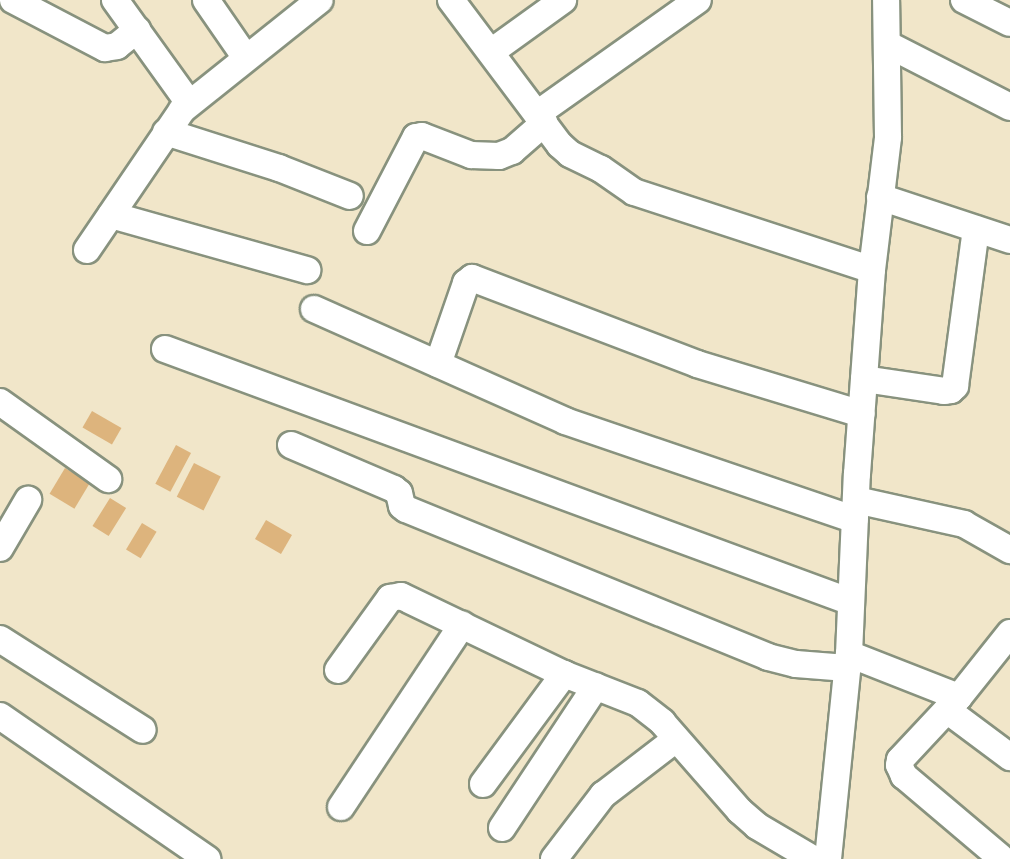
<!DOCTYPE html>
<html>
<head>
<meta charset="utf-8">
<style>
  body { margin:0 }
  #map { position:relative; width:1010px; height:859px; overflow:hidden; background:#f1e6c9; font-family:"EB Garamond",serif }
  div>[style] { position:absolute }
  [style*='--x'] { left:calc(var(--x)*1px); top:calc(var(--y)*1px); width:calc(var(--w)*1px); rotate:calc(var(--a)*1deg) }
  .building>* { inset:0; background:#ddb47d; transform-origin:0 0 }
  .roads { filter:drop-shadow(2px 0 #88927e) drop-shadow(-2px 0 #88927e) drop-shadow(0 2px #88927e) drop-shadow(0 -2px #88927e) }
  .minor>* { height:26px; margin:-13px; padding:0 13px; transform-origin:13px; border-radius:13px; background:#fff }
  span { translate:-50% -50%; white-space:nowrap; text-align:center; line-height:1.15; -webkit-text-stroke:5px #fcf5e5; paint-order:stroke }
</style>
</head>
<body>
<div id="map">
  <div class="building">
    <div style="left:92px;top:411px;width:34px;height:19px;rotate:30deg"></div>
    <div style="left:176px;top:445px;width:17px;height:44px;rotate:28deg"></div>
    <div style="left:194px;top:463px;width:30px;height:38px;rotate:27deg"></div>
    <div style="left:65px;top:468px;width:29px;height:30px;rotate:31deg"></div>
    <div style="left:110px;top:498px;width:19px;height:33px;rotate:32deg"></div>
    <div style="left:266px;top:520px;width:30px;height:22px;rotate:30deg"></div>
    <div style="left:142px;top:523px;width:17px;height:31px;rotate:31deg"></div>
  </div>
  <div class="roads">
    <div class="minor">
      <div style="--x:13;--y:0;--w:104;--a:27.6"></div>
      <div style="--x:105;--y:48;--w:12;--a:-9"></div>
      <div style="--x:117;--y:46;--w:26;--a:-39"></div>
      <div style="--x:115;--y:0;--w:127;--a:54.3"></div>
      <div style="--x:206;--y:0;--w:70;--a:55.4"></div>
      <div style="--x:451;--y:0;--w:181;--a:53.1"></div>
      <div style="--x:560;--y:145;--w:13;--a:42"></div>
      <div style="--x:570;--y:154;--w:34;--a:26"></div>
      <div style="--x:601;--y:169;--w:40;--a:34.9"></div>
      <div style="--x:634;--y:192;--w:250;--a:18.1"></div>
      <div style="--x:964;--y:0;--w:51;--a:26.6"></div>
      <div style="--x:887;--y:44;--w:138;--a:27.1"></div>
      <div style="--x:491;--y:52;--w:89;--a:-35.8"></div>
      <div style="--x:537;--y:114;--w:197;--a:-35.3"></div>
      <div style="--x:166;--y:132;--w:119;--a:17.7"></div>
      <div style="--x:279;--y:168;--w:76;--a:21.5"></div>
      <div style="--x:880;--y:197;--w:137;--a:18.3"></div>
      <div style="--x:111;--y:215;--w:204;--a:15.7"></div>
      <div style="--x:367;--y:231;--w:106;--a:-62.5"></div>
      <div style="--x:416;--y:137;--w:6;--a:-9"></div>
      <div style="--x:422;--y:136;--w:53;--a:21.2"></div>
      <div style="--x:471;--y:155;--w:28;--a:2"></div>
      <div style="--x:499;--y:156;--w:14;--a:-21"></div>
      <div style="--x:512;--y:151;--w:43;--a:-41.2"></div>
      <div style="--x:87;--y:250;--w:169;--a:-55.8"></div>
      <div style="--x:182;--y:110;--w:176;--a:-38.6"></div>
      <div style="--x:314;--y:309;--w:275;--a:24"></div>
      <div style="--x:565;--y:421;--w:306;--a:18.8"></div>
      <div style="--x:165;--y:349;--w:731;--a:20.24"></div>
      <div style="--x:438;--y:364;--w:86;--a:-70.9"></div>
      <div style="--x:466;--y:283;--w:8;--a:-40"></div>
      <div style="--x:472;--y:278;--w:241;--a:20.9"></div>
      <div style="--x:697;--y:364;--w:172;--a:16.9"></div>
      <div style="--x:864;--y:379;--w:81;--a:8.5"></div>
      <div style="--x:944;--y:391;--w:7;--a:-8"></div>
      <div style="--x:951;--y:390;--w:6;--a:-45"></div>
      <div style="--x:955;--y:386;--w:158;--a:-82.4"></div>
      <div style="--x:0;--y:402;--w:133;--a:35.5"></div>
      <div style="--x:291;--y:445;--w:112;--a:23.1"></div>
      <div style="--x:394;--y:489;--w:6;--a:39"></div>
      <div style="--x:399;--y:493;--w:13;--a:77"></div>
      <div style="--x:402;--y:506;--w:5;--a:37"></div>
      <div style="--x:406;--y:509;--w:391;--a:22.2"></div>
      <div style="--x:768;--y:657;--w:29;--a:14"></div>
      <div style="--x:796;--y:664;--w:51;--a:4.5"></div>
      <div style="--x:856;--y:500;--w:111;--a:12.5"></div>
      <div style="--x:964;--y:524;--w:53;--a:29.5"></div>
      <div style="--x:0;--y:548;--w:56;--a:-59.7"></div>
      <div style="--x:0;--y:639;--w:169;--a:32.5"></div>
      <div style="--x:849;--y:654;--w:118;--a:21.4"></div>
      <div style="--x:338;--y:670;--w:89;--a:-54.2"></div>
      <div style="--x:390;--y:598;--w:11;--a:-10"></div>
      <div style="--x:401;--y:596;--w:181;--a:25.6"></div>
      <div style="--x:564;--y:674;--w:79;--a:21.4"></div>
      <div style="--x:638;--y:703;--w:31;--a:38"></div>
      <div style="--x:662;--y:722;--w:118;--a:48.8"></div>
      <div style="--x:740;--y:811;--w:23;--a:41"></div>
      <div style="--x:757;--y:826;--w:65;--a:30.5"></div>
      <div style="--x:947;--y:710;--w:79;--a:36.7"></div>
      <div style="--x:0;--y:716;--w:252;--a:34.6"></div>
      <div style="--x:483;--y:784;--w:137;--a:-53.6"></div>
      <div style="--x:341;--y:807;--w:219;--a:-56.4"></div>
      <div style="--x:502;--y:828;--w:170;--a:-56.5"></div>
      <div style="--x:1000;--y:857;--w:126;--a:-139.8"></div>
      <div style="--x:904;--y:776;--w:12;--a:-114"></div>
      <div style="--x:899;--y:765;--w:5;--a:-79"></div>
      <div style="--x:900;--y:760;--w:86;--a:-46.9"></div>
      <div style="--x:959;--y:697;--w:82;--a:-51.4"></div>
      <div style="--x:554;--y:859;--w:81;--a:-52.6"></div>
      <div style="--x:603;--y:795;--w:92;--a:-37.5"></div>
      <div style="--x:828;--y:859;--w:206;--a:-84.2"></div>
      <div style="--x:849;--y:654;--w:180;--a:-87.5"></div>
      <div style="--x:857;--y:474;--w:205;--a:-85.8"></div>
      <div style="--x:872;--y:270;--w:134;--a:-83.1"></div>
      <div style="--x:888;--y:137;--w:137;--a:-90.8"></div>
    </div>
  </div>
</div>
</body>
</html>
